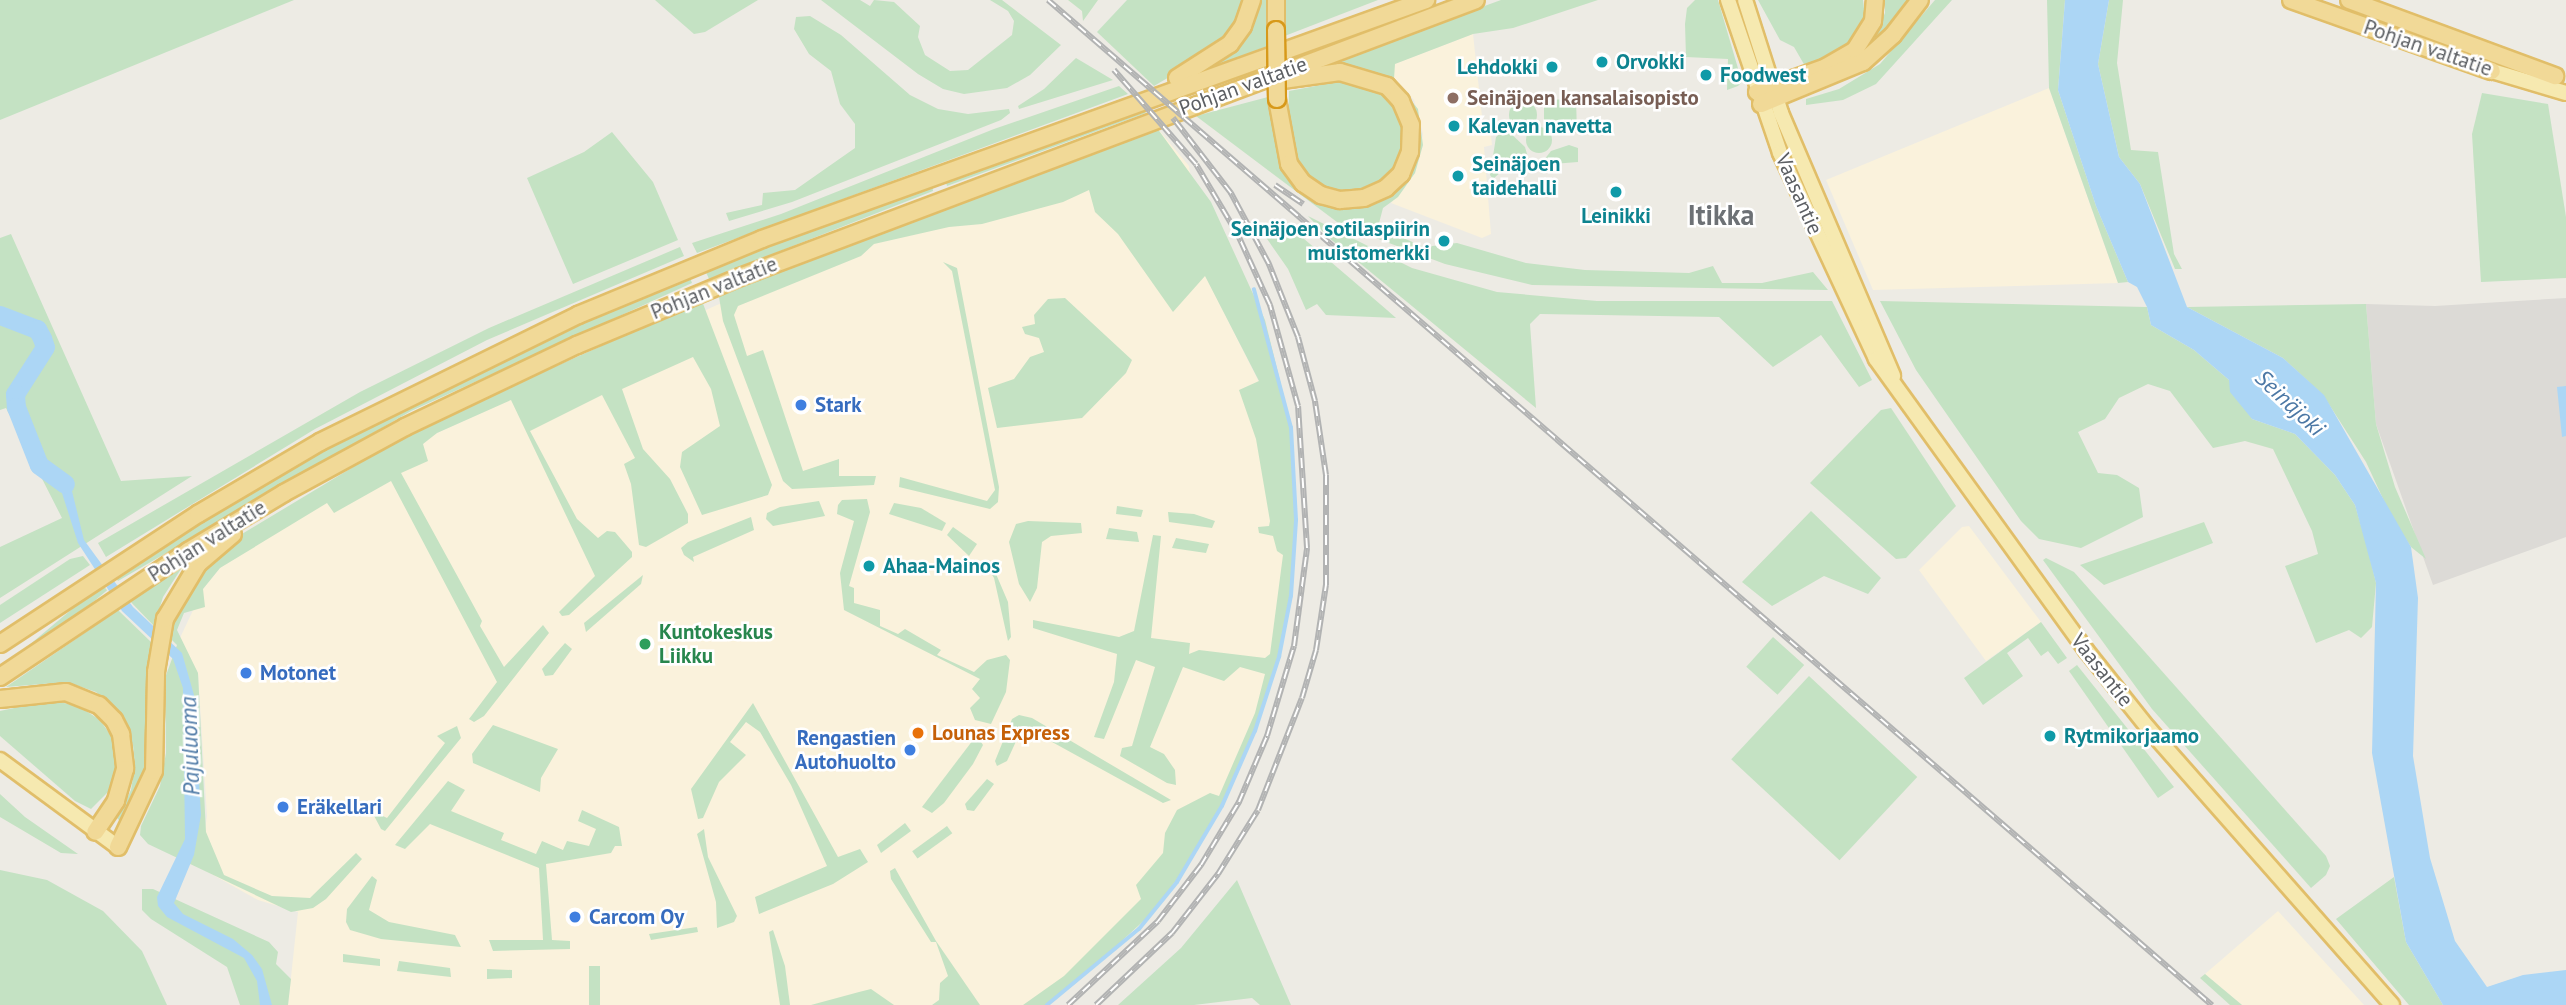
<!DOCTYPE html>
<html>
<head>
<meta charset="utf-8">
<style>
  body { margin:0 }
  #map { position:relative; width:2566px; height:1005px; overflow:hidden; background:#edebe4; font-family:"PT Sans",sans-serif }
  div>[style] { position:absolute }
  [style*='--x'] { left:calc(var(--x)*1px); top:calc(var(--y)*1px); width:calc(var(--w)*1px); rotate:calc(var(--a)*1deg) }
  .commercial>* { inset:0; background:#faf2dc }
  .industrial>* { inset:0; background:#dcdad6 }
  .green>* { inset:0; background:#c4e2c3; transform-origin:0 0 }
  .round { border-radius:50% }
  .water>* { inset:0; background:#acd6f5 }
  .stream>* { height:3.5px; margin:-1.75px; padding:0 1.75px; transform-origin:1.75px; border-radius:1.75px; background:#acd6f5 }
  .river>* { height:19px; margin:-9.5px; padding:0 9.5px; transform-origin:9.5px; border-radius:9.5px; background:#acd6f5 }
  .roads { filter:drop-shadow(2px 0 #e1be69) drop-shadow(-2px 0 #e1be69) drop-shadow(0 2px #e1be69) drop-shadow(0 -2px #e1be69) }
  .major>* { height:14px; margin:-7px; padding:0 7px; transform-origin:7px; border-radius:7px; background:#f6e9b0 }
  .highway>* { height:16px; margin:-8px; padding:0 8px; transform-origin:8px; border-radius:8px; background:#f1d997 }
  .rail>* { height:6px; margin-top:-3px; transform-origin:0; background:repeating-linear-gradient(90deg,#fff 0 10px,#b2b3b3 0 20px); box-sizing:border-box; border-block:2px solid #b2b3b3 }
  .bridges { filter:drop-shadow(2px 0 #d7991a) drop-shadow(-2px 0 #d7991a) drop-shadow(0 2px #d7991a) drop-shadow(0 -2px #d7991a) }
  .highway-bridge>* { height:16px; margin:-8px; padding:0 8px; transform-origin:8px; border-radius:8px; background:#f1d997 }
  .dots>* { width:19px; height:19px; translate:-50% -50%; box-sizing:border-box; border:4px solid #fff; border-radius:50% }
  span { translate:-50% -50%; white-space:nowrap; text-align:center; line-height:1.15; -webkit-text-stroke:5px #fff; paint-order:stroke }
  .street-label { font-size:21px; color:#5c5f63 }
  .culture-label { font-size:21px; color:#0d838f; font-weight:700 }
  .left { translate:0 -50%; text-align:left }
  .right { translate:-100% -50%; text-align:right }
  .education-label { font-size:21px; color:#785e54; font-weight:700 }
  .shop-label { font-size:21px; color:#366cbe; font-weight:700 }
  .leisure-label { font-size:21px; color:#27864d; font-weight:700 }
  .food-label { font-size:21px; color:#c56008; font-weight:700 }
  .water-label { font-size:23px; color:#4c78a5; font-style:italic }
  .district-label { font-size:28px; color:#6d7175; font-weight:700 }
</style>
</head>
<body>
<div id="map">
  <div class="commercial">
    <div style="clip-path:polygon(1473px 34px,1483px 126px,1490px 126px,1492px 145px,1484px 147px,1491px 234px,1482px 238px,1391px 203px,1415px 173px,1423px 134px,1414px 100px,1394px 79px,1394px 64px)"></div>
    <div style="clip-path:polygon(2049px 88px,2118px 283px,1873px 290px,1826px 180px)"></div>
    <div style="clip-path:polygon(1158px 129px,1189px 166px,1205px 275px,1259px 382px,1257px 424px,1290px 421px,1296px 515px,1282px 646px,1255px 731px,1222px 806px,1177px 882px,1144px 924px,1047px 1005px,288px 1005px,298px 912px,258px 900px,199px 867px,207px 816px,198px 673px,179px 640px,203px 589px,220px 568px,252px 541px,437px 433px,717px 305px)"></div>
    <div style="clip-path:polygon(1969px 526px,2041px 622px,1986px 661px,1919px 570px,1962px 527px)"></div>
    <div style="clip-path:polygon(2278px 911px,2364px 1005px,2242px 1005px,2205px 974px)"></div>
  </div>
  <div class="industrial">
    <div style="clip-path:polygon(2566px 298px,2566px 537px,2433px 585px,2376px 424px,2366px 304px,2435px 306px)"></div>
  </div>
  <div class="green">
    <div style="clip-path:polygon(0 0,294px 0,0 120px)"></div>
    <div style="clip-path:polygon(655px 0,758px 0,705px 32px,694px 34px)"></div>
    <div style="clip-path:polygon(821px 0,860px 0,870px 6px,874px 0,894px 2px,920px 26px,918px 37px,925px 55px,950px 71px,968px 70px,1012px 35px,1014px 21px,1008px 11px,990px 0,1002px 0,1061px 45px,1030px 75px,1007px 88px,964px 94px,943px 89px,918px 74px)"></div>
    <div style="clip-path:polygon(1068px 0,1098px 0,1083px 21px,1082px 11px)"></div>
    <div style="clip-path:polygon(1127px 0,1244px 0,1238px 23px,1220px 47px,1154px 86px,1097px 32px)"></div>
    <div style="clip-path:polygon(1257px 0,1268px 0,1268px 46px,1203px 70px)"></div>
    <div style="clip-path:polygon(1282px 0,1378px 0,1282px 37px)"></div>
    <div style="clip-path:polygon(1501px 0,1598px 0,1513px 28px,1473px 34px,1395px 64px,1394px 79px,1418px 109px,1423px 145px,1415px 173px,1398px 197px,1383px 208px,1378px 227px,1424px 247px,1457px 243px,1526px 263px,1585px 270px,1689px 273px,1713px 266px,1722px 283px,1762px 283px,1813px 272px,1828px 290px,1532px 285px,1445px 264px,1341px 225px,1196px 116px,1268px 97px,1280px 162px,1286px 178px,1308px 194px,1327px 204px,1398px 186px,1412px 169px,1416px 152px,1392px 83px,1360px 69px,1314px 68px)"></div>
    <div style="clip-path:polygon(1695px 0,1718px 0,1742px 82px,1738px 86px,1727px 90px,1728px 59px,1686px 57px,1685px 24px,1687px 8px)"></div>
    <div style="clip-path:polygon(1758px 0,1863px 0,1865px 17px,1854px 44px,1828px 60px,1805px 66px,1794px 47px,1780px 40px)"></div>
    <div style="clip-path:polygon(1885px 0,1908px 0,1866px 54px,1885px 13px)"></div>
    <div style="clip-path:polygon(1935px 0,1952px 0,1876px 84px,1843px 100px,1806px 105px,1806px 99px,1839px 89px,1880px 64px)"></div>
    <div style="clip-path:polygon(2047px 0,2065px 0,2058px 90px,2096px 206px,2128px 282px,2118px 283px,2049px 88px)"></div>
    <div style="clip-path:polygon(2109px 0,2123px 0,2117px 63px,2131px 150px,2158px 152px,2174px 254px,2182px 269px,2175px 269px,2140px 184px,2119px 157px,2098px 64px)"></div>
    <div style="clip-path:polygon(810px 16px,841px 35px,910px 95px,938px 109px,968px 114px,1009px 109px,1010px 113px,1001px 120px,792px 202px,729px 221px,726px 213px,762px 205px,763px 193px,795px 190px,855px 148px,855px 124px,840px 104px,831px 71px,809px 54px,794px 29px,796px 17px)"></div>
    <div style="clip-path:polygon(1076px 58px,1113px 80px,1019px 109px,1018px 106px,1044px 89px)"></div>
    <div style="clip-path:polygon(1269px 63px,1270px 67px,1171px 99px)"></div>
    <div style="clip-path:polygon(1337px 82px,1369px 86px,1389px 100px,1403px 130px,1402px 154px,1383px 181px,1348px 193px,1325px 187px,1304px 172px,1288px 144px,1289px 91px)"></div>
    <div style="clip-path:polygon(1119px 86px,1128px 94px,697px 253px,692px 243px,781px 214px,994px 129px)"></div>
    <div style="clip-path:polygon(2482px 93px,2548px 104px,2566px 217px,2566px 278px,2481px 282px,2472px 134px)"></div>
    <div style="clip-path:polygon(1576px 99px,1577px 133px,1555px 129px,1544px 121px,1544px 100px)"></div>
    <div class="round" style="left:1509px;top:101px;width:28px;height:28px"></div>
    <div style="clip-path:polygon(1142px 108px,1146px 113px,947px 186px,945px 179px)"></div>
    <div class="round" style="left:1526px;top:127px;width:26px;height:26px"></div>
    <div style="clip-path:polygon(1157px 128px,1211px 202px,1265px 320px,1290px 421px,1295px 517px,1291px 596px,1275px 670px,1255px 731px,1216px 817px,1181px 874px,1149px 916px,1077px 982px,1048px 1005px,1023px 1005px,1064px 976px,1141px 899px,1136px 885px,1163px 853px,1165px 833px,1177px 810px,1210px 793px,1219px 796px,1255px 713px,1265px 674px,1240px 667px,1224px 681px,1183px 667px,1150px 747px,1164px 754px,1175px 770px,1176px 785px,1167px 783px,1120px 756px,1122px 748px,1132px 746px,1155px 667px,1136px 660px,1104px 739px,1094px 737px,1114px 682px,1117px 654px,1033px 628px,1033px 620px,1119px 637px,1134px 631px,1153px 535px,1161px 536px,1151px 638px,1190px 643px,1189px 654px,1199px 650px,1265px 658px,1270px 654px,1283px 555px,1277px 551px,1273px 536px,1259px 533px,1258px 527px,1269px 526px,1270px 521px,1256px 439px,1239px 390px,1259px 381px,1205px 276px,1173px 312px,1118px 234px,1095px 212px,1089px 190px,1063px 202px,982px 224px,949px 227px,874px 244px,861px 256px,738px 306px,734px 315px,747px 356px,763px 350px,803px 471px,839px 459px,839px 476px,876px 476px,874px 485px,792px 489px,783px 481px,723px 321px,719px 297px,740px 284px)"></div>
    <div style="clip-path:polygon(1506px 129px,1525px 147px,1531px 168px,1502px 171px,1493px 179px,1490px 175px,1496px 137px)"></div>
    <div style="clip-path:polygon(612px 132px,653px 182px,678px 240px,573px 284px,527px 178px,584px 152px)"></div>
    <div style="clip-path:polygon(1569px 145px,1578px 148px,1578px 162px,1540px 165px,1551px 151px)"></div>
    <div style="clip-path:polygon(932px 183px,933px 191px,709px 279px,705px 270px)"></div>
    <div style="clip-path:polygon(1308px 216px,1412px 268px,1497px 292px,1597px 301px,1832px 301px,1872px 380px,1859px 387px,1821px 335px,1773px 367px,1719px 317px,1540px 314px,1530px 324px,1536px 408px,1328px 237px)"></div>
    <div style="clip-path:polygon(1282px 220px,1387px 310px,1396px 318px,1326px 315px,1317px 304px,1306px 310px,1288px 269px,1265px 236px)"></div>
    <div style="clip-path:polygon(11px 234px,121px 481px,192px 476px,0 598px,0 547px,62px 518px,6px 408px,0 410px,0 238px)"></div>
    <div style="clip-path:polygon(680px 247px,684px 256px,487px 340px,315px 429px,106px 557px,98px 543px,360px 392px,489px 328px)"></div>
    <div style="clip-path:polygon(943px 262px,957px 268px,999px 487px,998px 502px,990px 509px,899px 487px,900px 477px,987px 501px,995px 490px,952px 271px)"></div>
    <div style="clip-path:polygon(689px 275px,692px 283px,411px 411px,118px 581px,114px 575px,358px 428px,473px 370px)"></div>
    <div style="clip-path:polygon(1065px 298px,1132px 360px,1126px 373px,1082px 418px,997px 428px,988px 388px,1014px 379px,1030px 357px,1044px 352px,1039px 338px,1025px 334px,1022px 327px,1035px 324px,1034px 315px,1048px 299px)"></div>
    <div style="clip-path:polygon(702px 301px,772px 485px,768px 495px,702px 515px,680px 467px,682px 452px,720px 426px,711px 389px,693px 357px,622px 389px,643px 449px,670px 479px,688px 514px,688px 523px,646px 547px,639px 545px,631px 484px,624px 464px,635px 458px,602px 395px,530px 431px,577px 519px,598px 538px,607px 531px,615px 532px,632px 552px,632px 557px,569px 615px,562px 616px,559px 612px,595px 576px,511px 400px,437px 433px,423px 444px,428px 461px,401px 473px,482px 621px,480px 626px,504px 667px,543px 625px,549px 633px,484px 716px,474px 722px,469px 719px,497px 682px,391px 481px,334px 513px,327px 503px,220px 568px,203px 589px,205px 607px,184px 613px,177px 630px,198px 673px,206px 832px,224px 875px,272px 896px,310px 898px,356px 853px,362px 859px,326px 899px,313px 908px,291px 912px,148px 844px,140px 835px,141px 826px,160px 786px,166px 753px,165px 678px,177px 645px,168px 636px,169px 629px,192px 582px,232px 540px,418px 428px)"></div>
    <div style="clip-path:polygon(1880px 301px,2147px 307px,2151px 325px,2194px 350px,2229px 380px,2252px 419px,2295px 434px,2335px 475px,2355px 505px,2367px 546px,2376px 583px,2372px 627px,2361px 638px,2349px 630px,2316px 643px,2285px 566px,2318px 554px,2312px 531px,2273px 449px,2245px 441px,2213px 448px,2170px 391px,2148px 384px,2119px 398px,2105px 419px,2078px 432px,2098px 473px,2117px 475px,2139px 488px,2143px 517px,2081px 548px,2039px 539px,2021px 521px,1916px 370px)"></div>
    <div style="clip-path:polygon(2366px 304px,2376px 424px,2395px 487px,2426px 559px,2411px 547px,2391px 516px,2366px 462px,2323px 395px,2283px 358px,2187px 307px)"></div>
    <div style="clip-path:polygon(1891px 408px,1956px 506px,1906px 558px,1896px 559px,1810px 483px,1881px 410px)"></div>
    <div style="clip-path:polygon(867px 499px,870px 512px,849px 586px,854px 588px,854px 603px,880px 610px,880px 626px,898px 634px,905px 629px,941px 650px,937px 655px,974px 672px,987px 660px,1006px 655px,1010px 660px,1006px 692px,991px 724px,975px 720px,970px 708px,980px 698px,972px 689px,980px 679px,844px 610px,840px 573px,854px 521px,837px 514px,838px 505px,842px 500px)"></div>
    <div style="clip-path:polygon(819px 501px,825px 516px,773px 526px,766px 519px,767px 513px,780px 507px)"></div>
    <div style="clip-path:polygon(894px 503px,921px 508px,946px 523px,942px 531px,889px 514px)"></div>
    <div style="clip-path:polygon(1117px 506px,1143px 510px,1141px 517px,1116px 514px)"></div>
    <div style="clip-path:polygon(1811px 511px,1881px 578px,1868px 594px,1824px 576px,1772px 606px,1742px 582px)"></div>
    <div style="clip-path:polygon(1168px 512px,1194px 514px,1215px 521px,1212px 528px,1169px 522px)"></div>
    <div style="clip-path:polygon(751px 517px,754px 530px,693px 557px,694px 562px,684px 555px,681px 548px,688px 542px)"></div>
    <div style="clip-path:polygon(1028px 521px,1081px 523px,1082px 533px,1051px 536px,1042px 542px,1037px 588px,1030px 602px,1019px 584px,1009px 542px,1016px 524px)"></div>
    <div style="clip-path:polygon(2204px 522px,2213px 543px,2104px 585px,2080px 565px)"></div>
    <div style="clip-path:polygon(953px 527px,977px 544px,969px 556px,947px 535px)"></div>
    <div style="clip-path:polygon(1109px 528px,1137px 532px,1139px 542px,1106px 539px)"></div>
    <div style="clip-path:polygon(1176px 538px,1209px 544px,1206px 553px,1172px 548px)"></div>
    <div style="clip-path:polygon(83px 556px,90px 565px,0 623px,0 605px,70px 559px)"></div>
    <div style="clip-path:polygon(188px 558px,163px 597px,154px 626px,127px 598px)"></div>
    <div style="clip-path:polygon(2046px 558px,2074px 572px,2326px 856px,2330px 866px,2326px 875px,2311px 888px,2152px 709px,2043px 560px)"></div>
    <div style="clip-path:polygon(990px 560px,1008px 602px,1011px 637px,1008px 641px,994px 578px,985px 563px)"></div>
    <div style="clip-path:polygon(643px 575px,641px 584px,586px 632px,584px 623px)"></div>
    <div style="left:102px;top:584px;width:8px;height:125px;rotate:50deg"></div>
    <div style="clip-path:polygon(118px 610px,151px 642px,147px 766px,120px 821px,117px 818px,131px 790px,135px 765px,133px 745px,120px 714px,96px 692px,67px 682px,6px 687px)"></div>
    <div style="clip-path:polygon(2041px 622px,2067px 658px,2058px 664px,2048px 651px,2041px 656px,2028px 638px,2007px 653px,2023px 676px,1983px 705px,1964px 678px)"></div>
    <div style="left:1773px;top:637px;width:42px;height:40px;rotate:42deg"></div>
    <div style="clip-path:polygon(565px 643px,572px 649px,553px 675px,545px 676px,542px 669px)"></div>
    <div style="clip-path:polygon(2077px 665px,2174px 787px,2158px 798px,2069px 671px)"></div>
    <div style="left:1809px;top:676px;width:148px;height:114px;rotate:43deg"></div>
    <div style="clip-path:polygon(52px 700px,80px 707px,100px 720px,112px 737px,116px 764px,111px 789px,91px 809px,75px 801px,0 736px,0 711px)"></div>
    <div style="clip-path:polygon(753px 703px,838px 857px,860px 849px,868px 862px,833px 884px,759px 914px,755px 897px,827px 866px,791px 785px,760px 732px,746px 722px,730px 742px,746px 755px,719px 782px,703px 818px,698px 819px,691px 789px)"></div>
    <div style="clip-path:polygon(1019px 715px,1032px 718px,1171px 800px,1163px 803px,1023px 726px,1007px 761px,997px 766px,995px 761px,1012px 719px)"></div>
    <div style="clip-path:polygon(493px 725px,558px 749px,541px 778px,540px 792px,473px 763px,472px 754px)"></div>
    <div style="clip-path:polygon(457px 726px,461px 738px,385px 831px,381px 829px,371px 810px,387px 818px,445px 743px,437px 736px)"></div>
    <div style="clip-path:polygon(979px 739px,983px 745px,973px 764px,944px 803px,932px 813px,922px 807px,973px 740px)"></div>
    <div style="clip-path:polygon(987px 779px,994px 784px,974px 811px,967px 810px,965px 804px)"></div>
    <div style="clip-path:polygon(448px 781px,465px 790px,451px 811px,504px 833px,501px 840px,536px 854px,542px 841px,563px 850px,567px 841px,589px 846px,596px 829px,578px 821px,582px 810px,619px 827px,622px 846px,615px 846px,611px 853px,546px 864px,552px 940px,570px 941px,570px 949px,493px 951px,489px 940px,543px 940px,539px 868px,430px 824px,405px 849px,395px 845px)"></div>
    <div style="clip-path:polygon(0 794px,25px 817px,78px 854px,61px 853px,0 817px)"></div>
    <div style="clip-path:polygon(905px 823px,911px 831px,881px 853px,877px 845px)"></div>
    <div style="left:947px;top:826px;width:9px;height:43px;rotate:54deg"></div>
    <div style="clip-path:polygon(704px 829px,708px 857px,737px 916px,734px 922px,717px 928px,716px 902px,697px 834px)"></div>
    <div style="clip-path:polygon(895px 868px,936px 941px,980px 1005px,932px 1005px,939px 1000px,940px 983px,948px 976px,936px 942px,931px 942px,891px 879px,890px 871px)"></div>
    <div style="clip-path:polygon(0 870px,47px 880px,103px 911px,142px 951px,167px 1005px,0 1005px)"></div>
    <div style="clip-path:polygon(372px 876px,377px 880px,369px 910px,389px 922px,455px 935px,461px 947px,381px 939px,350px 930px,346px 922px,347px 909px)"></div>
    <div style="clip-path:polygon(2394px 877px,2406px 942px,2443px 1005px,2409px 1005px,2336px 919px)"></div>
    <div style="clip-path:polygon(1237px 880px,1291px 1005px,1260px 1005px,1252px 998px,1194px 1005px,1118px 1005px,1181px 948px)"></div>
    <div style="clip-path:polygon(142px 889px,153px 889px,269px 942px,278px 952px,276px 964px,291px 979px,288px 1005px,240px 1005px,227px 967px,151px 919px,142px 910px)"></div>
    <div style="clip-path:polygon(697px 927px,698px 932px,651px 940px,649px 934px)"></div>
    <div style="clip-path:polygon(773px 930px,785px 966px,790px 1005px,780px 1005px,769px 932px)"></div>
    <div style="clip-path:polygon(343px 954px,380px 959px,380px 966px,343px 962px)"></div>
    <div style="clip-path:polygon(399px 961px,450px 968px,451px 977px,397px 971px)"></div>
    <div style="left:589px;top:966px;width:11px;height:39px"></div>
    <div style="clip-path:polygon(487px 969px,512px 970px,512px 978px,487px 979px)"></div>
    <div style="clip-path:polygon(2205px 974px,2242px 1005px,2230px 1005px,2200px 978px)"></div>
    <div style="clip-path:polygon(871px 989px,894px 1005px,811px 1005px,859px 992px)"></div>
  </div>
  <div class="water">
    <div style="clip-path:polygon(2065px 0,2109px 0,2098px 64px,2119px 157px,2140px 184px,2187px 307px,2283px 358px,2324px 395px,2411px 547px,2418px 598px,2413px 756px,2430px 858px,2455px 941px,2487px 987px,2523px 975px,2566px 970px,2566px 1005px,2443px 1005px,2406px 942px,2372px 753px,2376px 583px,2355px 505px,2335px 475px,2295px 434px,2252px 419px,2230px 392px,2229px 380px,2194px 350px,2151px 325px,2147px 307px,2137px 287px,2128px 282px,2096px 206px,2058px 90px)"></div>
    <div style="clip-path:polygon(2566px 386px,2566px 436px,2562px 437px,2557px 387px)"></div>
    <div style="clip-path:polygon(44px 463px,71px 487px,84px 540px,133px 607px,182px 653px,194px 695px,201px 815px,194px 855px,174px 903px,183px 914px,233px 939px,252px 955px,262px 969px,272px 1005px,260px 1005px,257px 981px,244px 958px,167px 917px,158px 906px,157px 897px,185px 839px,183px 688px,173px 659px,122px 611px,78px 543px,61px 490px,44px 474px)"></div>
  </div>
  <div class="stream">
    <div style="--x:1047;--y:1005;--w:119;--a:-39.6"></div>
    <div style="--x:1139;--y:929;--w:60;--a:-51"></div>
    <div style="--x:1177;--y:882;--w:88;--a:-59.4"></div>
    <div style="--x:1222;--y:806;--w:82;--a:-66.3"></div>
    <div style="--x:1255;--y:731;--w:78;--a:-72"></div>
    <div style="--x:1279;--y:657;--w:62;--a:-78.9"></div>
    <div style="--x:1291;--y:596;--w:76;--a:-86.2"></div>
    <div style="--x:1296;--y:520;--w:92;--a:-93.1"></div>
    <div style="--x:1291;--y:428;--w:143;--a:-105"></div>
  </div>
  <div class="river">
    <div style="--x:0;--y:315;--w:40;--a:21"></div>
    <div style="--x:37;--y:329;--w:10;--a:61"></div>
    <div style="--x:42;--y:338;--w:9;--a:72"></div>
    <div style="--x:45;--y:347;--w:56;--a:122.6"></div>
    <div style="--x:15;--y:394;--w:13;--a:86"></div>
    <div style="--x:16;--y:407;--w:62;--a:68.4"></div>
    <div style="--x:39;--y:465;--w:32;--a:36"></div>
  </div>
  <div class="roads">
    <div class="major">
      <div style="--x:1728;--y:0;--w:162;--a:71.2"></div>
      <div style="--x:1780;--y:153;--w:227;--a:65"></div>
      <div style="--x:1876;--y:359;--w:359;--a:54.2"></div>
      <div style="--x:2086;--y:650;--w:100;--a:51.5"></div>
      <div style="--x:2148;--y:728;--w:369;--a:48.6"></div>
      <div style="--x:1745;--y:0;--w:119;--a:72.3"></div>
      <div style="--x:1781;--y:113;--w:286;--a:66.9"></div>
      <div style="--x:2492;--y:71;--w:77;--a:16.6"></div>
      <div style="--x:0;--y:760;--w:147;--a:36.4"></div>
    </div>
    <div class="highway">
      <div style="--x:2291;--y:0;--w:213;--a:19.5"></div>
      <div style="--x:2349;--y:0;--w:220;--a:20.3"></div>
      <div style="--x:1276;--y:30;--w:30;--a:-90"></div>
      <div style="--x:1177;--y:78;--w:63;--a:-32.7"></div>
      <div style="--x:1230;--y:44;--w:22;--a:-54"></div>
      <div style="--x:1243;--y:26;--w:28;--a:-71"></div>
      <div style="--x:1757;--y:92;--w:73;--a:-19.9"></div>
      <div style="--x:1826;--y:67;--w:34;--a:-30"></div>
      <div style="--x:1855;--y:50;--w:34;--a:-58"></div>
      <div style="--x:1873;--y:21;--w:21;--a:-85"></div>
      <div style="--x:1277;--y:99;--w:66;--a:79.5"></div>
      <div style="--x:1289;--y:164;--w:24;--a:54"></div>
      <div style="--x:1303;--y:183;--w:22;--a:34"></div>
      <div style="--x:1321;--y:195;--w:20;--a:15"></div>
      <div style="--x:1340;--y:200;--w:24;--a:-5"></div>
      <div style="--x:1364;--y:198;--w:24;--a:-24"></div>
      <div style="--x:1386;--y:188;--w:21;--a:-43"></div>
      <div style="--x:1401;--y:174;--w:24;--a:-68"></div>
      <div style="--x:1410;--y:152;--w:27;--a:-88"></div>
      <div style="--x:1411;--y:125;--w:26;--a:-113"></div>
      <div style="--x:1401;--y:101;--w:21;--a:-133"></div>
      <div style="--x:1387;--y:86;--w:49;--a:-163.4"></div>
      <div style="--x:1340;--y:72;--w:58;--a:172"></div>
      <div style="--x:1761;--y:104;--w:110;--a:-22.4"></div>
      <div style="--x:1863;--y:62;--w:40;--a:-42"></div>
      <div style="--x:1893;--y:35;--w:44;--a:-52.4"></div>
      <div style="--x:0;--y:644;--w:237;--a:-33.3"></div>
      <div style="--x:198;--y:514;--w:142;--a:-30.5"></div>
      <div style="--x:320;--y:442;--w:288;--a:-26.2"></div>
      <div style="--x:578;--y:315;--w:199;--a:-22.4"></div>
      <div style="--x:762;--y:239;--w:706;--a:-19.8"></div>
      <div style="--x:0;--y:677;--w:226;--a:-33.8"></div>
      <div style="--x:188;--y:551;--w:112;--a:-31.1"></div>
      <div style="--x:284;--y:493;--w:138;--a:-28.6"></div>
      <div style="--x:405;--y:427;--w:191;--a:-25.5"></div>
      <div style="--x:577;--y:345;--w:177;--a:-22.6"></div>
      <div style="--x:740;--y:277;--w:786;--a:-20.62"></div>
      <div style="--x:0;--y:699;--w:66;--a:-6.1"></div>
      <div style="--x:66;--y:692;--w:35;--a:22"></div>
      <div style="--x:99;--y:705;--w:21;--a:45"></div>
      <div style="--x:114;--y:720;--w:16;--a:63"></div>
      <div style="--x:121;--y:734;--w:35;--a:83"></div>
      <div style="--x:125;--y:769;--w:33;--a:106"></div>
      <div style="--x:116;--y:801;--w:37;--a:124"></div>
      <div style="--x:118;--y:847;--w:84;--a:-64.7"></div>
      <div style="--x:154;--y:771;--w:99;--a:-88.8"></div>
      <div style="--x:156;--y:672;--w:54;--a:-80.4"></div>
      <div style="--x:165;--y:619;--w:64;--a:-59"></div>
      <div style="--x:198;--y:564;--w:46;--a:-40.6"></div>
    </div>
  </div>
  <div class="rail">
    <div style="--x:1048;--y:0;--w:1538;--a:40.81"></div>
    <div style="--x:1275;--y:185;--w:34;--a:34"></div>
    <div style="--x:1068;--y:1005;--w:123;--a:-43"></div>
    <div style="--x:1158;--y:921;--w:71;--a:-52.5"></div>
    <div style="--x:1201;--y:865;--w:74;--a:-58.9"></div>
    <div style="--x:1239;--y:802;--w:72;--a:-67"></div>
    <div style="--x:1267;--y:736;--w:94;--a:-73.3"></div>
    <div style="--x:1294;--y:646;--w:99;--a:-82.4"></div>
    <div style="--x:1307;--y:548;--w:142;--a:-93.6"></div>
    <div style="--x:1298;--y:406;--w:105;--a:-105.5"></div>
    <div style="--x:1270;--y:305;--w:77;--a:-114.6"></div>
    <div style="--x:1238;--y:235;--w:82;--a:-120.6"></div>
    <div style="--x:1196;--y:164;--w:125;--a:-131.1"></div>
    <div style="--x:1096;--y:1005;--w:105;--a:-43.5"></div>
    <div style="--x:1172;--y:933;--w:75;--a:-52.1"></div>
    <div style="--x:1218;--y:874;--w:75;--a:-58"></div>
    <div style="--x:1258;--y:810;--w:120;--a:-68.6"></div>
    <div style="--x:1302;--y:698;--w:50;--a:-73.7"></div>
    <div style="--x:1316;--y:650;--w:66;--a:-81.3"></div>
    <div style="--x:1326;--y:585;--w:110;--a:-90"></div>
    <div style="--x:1326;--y:475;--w:75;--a:-98.5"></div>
    <div style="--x:1315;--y:401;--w:66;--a:-104.9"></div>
    <div style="--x:1298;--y:337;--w:79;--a:-111.7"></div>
    <div style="--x:1269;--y:264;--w:81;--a:-118.2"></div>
    <div style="--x:1231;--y:193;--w:95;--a:-127.7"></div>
  </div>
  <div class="bridges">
    <div class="highway-bridge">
      <div style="--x:1276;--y:30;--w:69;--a:89.2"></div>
    </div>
  </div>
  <div class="dots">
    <div style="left:1602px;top:62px;background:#0f9aa8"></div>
    <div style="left:1552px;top:67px;background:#0f9aa8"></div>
    <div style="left:1706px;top:75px;background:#0f9aa8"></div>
    <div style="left:1453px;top:98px;background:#8d6e63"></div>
    <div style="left:1454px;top:126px;background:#0f9aa8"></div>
    <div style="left:1458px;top:176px;background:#0f9aa8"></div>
    <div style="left:1616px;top:192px;background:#0f9aa8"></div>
    <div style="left:1444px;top:241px;background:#0f9aa8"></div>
    <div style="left:801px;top:405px;background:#3f7fe0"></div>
    <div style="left:869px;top:566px;background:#0f9aa8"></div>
    <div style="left:645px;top:644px;background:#2e9e5b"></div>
    <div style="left:246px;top:673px;background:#3f7fe0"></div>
    <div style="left:918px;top:733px;background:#e8710a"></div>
    <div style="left:2050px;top:736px;background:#0f9aa8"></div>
    <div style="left:910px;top:750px;background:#3f7fe0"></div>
    <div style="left:283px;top:807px;background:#3f7fe0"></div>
    <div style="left:575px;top:917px;background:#3f7fe0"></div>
  </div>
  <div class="street-label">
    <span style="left:2428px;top:48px;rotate:19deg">Pohjan valtatie</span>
    <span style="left:1243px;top:86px;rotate:-20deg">Pohjan valtatie</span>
    <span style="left:1799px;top:194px;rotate:66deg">Vaasantie</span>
    <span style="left:714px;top:288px;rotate:-22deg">Pohjan valtatie</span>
    <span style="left:207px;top:541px;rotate:-32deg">Pohjan valtatie</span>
    <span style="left:2102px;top:670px;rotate:52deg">Vaasantie</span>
  </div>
  <div class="culture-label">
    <span class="left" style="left:1616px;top:62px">Orvokki</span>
    <span class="right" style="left:1538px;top:67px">Lehdokki</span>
    <span class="left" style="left:1720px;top:75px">Foodwest</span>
    <span class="left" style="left:1468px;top:126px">Kalevan navetta</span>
    <span class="left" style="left:1472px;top:176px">Seinäjoen<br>taidehalli</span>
    <span style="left:1616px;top:216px">Leinikki</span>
    <span class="right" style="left:1430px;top:241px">Seinäjoen sotilaspiirin<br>muistomerkki</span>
    <span class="left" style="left:883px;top:566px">Ahaa-Mainos</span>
    <span class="left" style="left:2064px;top:736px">Rytmikorjaamo</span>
  </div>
  <div class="education-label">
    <span class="left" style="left:1467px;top:98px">Seinäjoen kansalaisopisto</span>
  </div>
  <div class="shop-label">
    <span class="left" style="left:815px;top:405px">Stark</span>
    <span class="left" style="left:260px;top:673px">Motonet</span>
    <span class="right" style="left:896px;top:750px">Rengastien<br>Autohuolto</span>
    <span class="left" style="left:297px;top:807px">Eräkellari</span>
    <span class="left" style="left:589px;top:917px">Carcom Oy</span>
  </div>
  <div class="leisure-label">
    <span class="left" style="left:659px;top:644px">Kuntokeskus<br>Liikku</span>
  </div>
  <div class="food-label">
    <span class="left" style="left:932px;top:733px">Lounas Express</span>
  </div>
  <div class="water-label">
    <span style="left:2290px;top:403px;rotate:43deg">Seinäjoki</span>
    <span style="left:190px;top:746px;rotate:-92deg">Pajuluoma</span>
  </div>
  <div class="district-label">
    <span style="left:1721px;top:215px">Itikka</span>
  </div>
</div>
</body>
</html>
